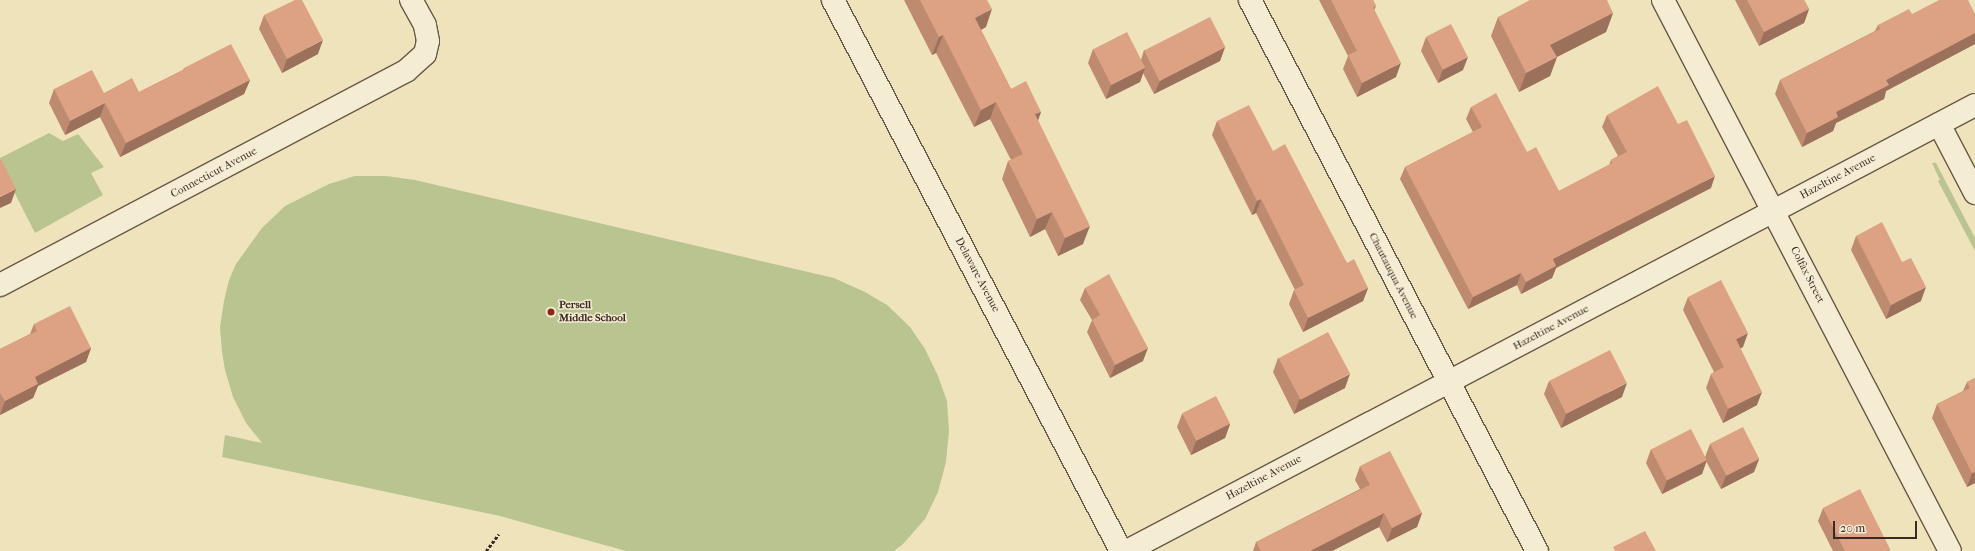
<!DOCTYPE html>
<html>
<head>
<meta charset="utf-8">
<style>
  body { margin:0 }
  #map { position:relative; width:1975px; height:551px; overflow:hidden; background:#efe3bc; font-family:"IM FELL French Canon",serif }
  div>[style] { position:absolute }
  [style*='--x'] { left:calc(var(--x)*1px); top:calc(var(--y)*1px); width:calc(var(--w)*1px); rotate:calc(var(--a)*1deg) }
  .green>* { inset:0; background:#b9c491 }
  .path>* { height:2.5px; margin-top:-1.25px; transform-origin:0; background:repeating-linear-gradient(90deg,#3b2a23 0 3px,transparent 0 5px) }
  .roads { filter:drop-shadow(1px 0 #685849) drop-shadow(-1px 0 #685849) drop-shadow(0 1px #685849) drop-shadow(0 -1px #685849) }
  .minor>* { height:22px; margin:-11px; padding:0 11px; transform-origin:11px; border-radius:11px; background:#f5edd3 }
  .wall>* { inset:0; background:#be8b71 }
  .shaded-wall>* { inset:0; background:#9b715c }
  .building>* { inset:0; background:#dda283; transform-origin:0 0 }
  .dots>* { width:11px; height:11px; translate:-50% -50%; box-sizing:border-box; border:2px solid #f5edd3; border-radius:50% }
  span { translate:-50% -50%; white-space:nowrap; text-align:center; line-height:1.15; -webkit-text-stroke:3px #f5edd3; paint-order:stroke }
  .street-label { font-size:11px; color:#3b2a23 }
  .poi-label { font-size:11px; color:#3b2a23; font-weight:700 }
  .left { translate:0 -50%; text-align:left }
  .scale { position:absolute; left:1833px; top:521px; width:84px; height:18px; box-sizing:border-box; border:2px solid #3b2a23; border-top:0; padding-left:5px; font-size:12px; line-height:14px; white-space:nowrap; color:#3b2a23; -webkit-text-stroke:3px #f5edd3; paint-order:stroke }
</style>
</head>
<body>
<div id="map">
  <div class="green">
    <div style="clip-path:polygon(49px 133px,63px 141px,78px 134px,104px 167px,91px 173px,103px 195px,35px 233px,0 164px,0 158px)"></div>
    <div style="clip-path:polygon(1932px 163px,1936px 163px,1975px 238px,1975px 251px,1938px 181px,1940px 180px)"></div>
    <div style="clip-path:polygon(355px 176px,386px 176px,415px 180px,834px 278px,865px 292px,887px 305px,910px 327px,925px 349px,938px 376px,947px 401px,949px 431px,946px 462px,938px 492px,925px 519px,903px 544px,894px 551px,626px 551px,500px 516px,222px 457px,225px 435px,262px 443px,246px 423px,233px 397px,225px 370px,222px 352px,220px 327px,224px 301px,229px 280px,236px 264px,262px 228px,285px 206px,329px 184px)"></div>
  </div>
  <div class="path">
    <div style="--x:486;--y:551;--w:21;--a:-53"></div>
  </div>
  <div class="roads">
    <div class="minor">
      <div style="--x:833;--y:0;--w:622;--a:62.4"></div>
      <div style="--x:1250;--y:0;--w:621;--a:62.49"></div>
      <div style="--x:1663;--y:0;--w:621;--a:62.49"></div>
      <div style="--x:1939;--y:124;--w:78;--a:62.4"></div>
      <div style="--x:0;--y:285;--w:459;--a:-27.8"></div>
      <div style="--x:406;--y:71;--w:25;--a:-42"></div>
      <div style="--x:425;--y:54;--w:13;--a:-77"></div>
      <div style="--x:428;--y:41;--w:16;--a:-101"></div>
      <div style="--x:425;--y:25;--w:29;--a:-119"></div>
      <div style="--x:1127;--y:551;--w:958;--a:-27.74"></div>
    </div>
  </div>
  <div class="wall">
    <div style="clip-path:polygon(904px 0,987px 0,986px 27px,981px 30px,1011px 89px,1041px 112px,1038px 120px,1083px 244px,1058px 256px,1045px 229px,1030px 237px,1002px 179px,1008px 161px,1011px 160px,990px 119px,974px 127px,936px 53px,932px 55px)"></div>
    <div style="clip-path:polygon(1319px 0,1373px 0,1376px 6px,1374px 11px,1396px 77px,1357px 97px,1343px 69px,1348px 56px)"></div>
    <div style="clip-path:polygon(1735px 0,1804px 0,1809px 9px,1804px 23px,1759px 46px)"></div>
    <div style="clip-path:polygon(1613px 13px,1606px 32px,1557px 57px,1550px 76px,1519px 92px,1491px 36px,1498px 17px)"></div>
    <div style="clip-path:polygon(1912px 14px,1975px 14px,1975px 44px,1886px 91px,1884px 99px,1836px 123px,1833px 131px,1802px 147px,1775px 94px,1780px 80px,1875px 31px,1878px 25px)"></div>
    <div style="clip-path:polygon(264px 15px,318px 54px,282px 73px,259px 29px)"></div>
    <div style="clip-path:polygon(1426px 37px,1463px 70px,1438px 83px,1421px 51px)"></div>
    <div style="clip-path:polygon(1225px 47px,1220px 61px,1154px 94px,1143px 73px,1140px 82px,1106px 99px,1088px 63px,1093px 49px,1141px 60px,1144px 50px)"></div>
    <div style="clip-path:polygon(184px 68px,250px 80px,244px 94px,120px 157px,100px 117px,65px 135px,49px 103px,54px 89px,104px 93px,139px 92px,183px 70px)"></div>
    <div style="clip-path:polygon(1471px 107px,1527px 152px,1559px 191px,1609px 165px,1611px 160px,1618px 156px,1602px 127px,1607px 115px,1711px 188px,1556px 268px,1552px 278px,1521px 294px,1517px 285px,1468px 309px,1400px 179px,1405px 167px,1473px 132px,1466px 119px)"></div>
    <div style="clip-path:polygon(1217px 121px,1273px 151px,1347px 263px,1368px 288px,1363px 301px,1303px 332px,1289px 304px,1294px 290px,1295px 290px,1256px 213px,1252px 215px,1212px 135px)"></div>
    <div style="clip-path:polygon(1856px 236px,1902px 262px,1921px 301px,1886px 319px,1851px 250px)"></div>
    <div style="clip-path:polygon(1085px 288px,1143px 361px,1110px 378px,1087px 332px,1092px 320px,1080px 300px)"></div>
    <div style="clip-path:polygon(1688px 297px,1743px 347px,1740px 348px,1757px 405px,1723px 423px,1706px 388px,1711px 374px,1714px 372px,1683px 310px)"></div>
    <div style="clip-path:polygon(34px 324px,91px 348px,86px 362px,38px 386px,33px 398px,0 415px,0 349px,30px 334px)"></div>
    <div style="clip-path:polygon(1278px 358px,1345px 388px,1294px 414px,1273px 372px)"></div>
    <div style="clip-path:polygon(1975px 378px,1975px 483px,1967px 487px,1932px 418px,1937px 404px,1963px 391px,1967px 382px)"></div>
    <div style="clip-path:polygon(1549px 381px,1622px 397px,1561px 428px,1544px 394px)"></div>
    <div style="clip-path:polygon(1182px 414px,1230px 424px,1225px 438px,1191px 455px,1177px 427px)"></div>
    <div style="clip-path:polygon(1710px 444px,1759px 459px,1754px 472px,1721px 489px,1706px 461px,1702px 474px,1662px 494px,1646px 463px,1651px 449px,1705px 457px)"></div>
    <div style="clip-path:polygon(1360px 466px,1422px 513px,1417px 527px,1387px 542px,1379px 527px,1332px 551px,1253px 551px,1256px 542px,1360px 489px,1355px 480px)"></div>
    <div style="clip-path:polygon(1823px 508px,1890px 549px,1889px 551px,1833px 551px,1818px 521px)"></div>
  </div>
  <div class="shaded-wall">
    <div style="clip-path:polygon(992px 9px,986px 27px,969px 36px,975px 18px)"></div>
    <div style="clip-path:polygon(1809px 9px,1804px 23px,1759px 46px,1764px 32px)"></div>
    <div style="clip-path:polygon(1613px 13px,1606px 32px,1543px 64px,1550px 45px)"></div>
    <div style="clip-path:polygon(1975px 33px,1975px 44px,1886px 91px,1884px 99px,1836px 123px,1833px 131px,1802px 147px,1807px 133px,1836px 112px,1886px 80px)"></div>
    <div style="clip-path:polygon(943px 35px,936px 53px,932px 55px,939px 37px)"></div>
    <div style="clip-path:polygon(323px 40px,318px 54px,282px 73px,287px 59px)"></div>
    <div style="clip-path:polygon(1225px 47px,1220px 61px,1154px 94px,1160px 81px)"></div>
    <div style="clip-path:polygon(1468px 57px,1463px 70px,1438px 83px,1443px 69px)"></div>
    <div style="clip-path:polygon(1557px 57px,1550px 76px,1519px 92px,1526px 73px)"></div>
    <div style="clip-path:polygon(1401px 63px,1396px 77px,1357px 97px,1362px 83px)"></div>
    <div style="clip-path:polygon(1145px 68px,1140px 82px,1106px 99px,1111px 85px)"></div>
    <div style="clip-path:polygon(250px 80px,244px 94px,120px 157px,126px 143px)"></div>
    <div style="clip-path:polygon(996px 102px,990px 119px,974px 127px,981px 110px)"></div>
    <div style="clip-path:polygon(105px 103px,100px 117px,65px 135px,70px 121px)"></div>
    <div style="clip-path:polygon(1041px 112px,1035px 129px,1035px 114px)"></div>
    <div style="clip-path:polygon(1715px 176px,1711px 188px,1556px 268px,1552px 278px,1521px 294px,1526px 282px,1553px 259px)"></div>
    <div style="clip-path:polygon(16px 189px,11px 203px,0 208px,0 197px)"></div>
    <div style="clip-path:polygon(1261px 199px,1256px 213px,1252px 215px,1257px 201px)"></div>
    <div style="clip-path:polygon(1052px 212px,1045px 229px,1030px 237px,1037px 219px)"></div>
    <div style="clip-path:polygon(1090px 226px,1083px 244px,1058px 256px,1065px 238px)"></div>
    <div style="clip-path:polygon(1521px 273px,1517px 285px,1468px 309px,1473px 297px)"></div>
    <div style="clip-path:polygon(1926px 287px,1921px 301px,1886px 319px,1891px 305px)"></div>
    <div style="clip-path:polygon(1368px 288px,1363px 301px,1303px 332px,1308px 318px)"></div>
    <div style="clip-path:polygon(1748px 333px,1743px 347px,1731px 353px,1736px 339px)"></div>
    <div style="clip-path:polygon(91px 348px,86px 362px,38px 386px,33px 398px,0 415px,5px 401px,35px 377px)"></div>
    <div style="clip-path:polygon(1148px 348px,1143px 361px,1110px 378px,1115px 365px)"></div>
    <div style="clip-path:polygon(1350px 374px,1345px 388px,1294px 414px,1299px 400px)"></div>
    <div style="clip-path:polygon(1627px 383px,1622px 397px,1561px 428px,1566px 414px)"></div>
    <div style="clip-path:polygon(1762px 392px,1757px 405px,1723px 423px,1728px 409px)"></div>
    <div style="clip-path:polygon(1230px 424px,1225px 438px,1191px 455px,1196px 441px)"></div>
    <div style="clip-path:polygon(1759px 459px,1754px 472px,1721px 489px,1726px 475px)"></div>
    <div style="clip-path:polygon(1707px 460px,1702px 474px,1662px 494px,1667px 480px)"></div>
    <div style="clip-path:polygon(1975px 472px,1975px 483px,1967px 487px,1972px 473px)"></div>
    <div style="clip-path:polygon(1384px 513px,1379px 527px,1332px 551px,1310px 551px)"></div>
    <div style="clip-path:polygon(1422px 513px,1417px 527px,1387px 542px,1392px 528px)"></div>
  </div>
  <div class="building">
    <div style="clip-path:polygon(295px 0,302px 0,323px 40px,287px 59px,264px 15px)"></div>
    <div style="clip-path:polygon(920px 0,987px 0,992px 9px,975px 18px,1011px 89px,1026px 81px,1041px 112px,1035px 114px,1090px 226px,1065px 238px,1052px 212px,1037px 219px,1008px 161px,1023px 154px,996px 102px,981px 110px,943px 35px,939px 37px)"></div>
    <div style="clip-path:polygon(1331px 0,1373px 0,1376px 6px,1373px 7px,1401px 63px,1362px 83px,1348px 55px,1357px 51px)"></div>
    <div style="clip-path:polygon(1530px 0,1607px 0,1613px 13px,1550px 45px,1557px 57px,1526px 73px,1498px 17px)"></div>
    <div style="clip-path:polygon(1747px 0,1804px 0,1809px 9px,1764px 32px)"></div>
    <div style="clip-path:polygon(1939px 0,1968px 0,1975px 14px,1975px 33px,1886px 80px,1889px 85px,1836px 112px,1838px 117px,1807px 133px,1780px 80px,1880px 29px,1878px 25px,1909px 9px,1912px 14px)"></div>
    <div style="left:1210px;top:17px;width:34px;height:74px;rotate:63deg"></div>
    <div style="left:1451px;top:24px;width:37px;height:28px;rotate:63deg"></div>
    <div style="left:1127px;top:32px;width:40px;height:38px;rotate:63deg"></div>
    <div style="clip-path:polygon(231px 44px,250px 80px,126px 143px,105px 103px,70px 121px,54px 89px,92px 70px,104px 93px,132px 78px,139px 92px,185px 69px,184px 68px)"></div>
    <div style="clip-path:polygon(1658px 86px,1678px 124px,1687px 120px,1715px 176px,1553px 259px,1556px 266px,1526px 282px,1521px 273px,1473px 297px,1405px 167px,1482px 127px,1471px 107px,1496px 93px,1527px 152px,1536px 147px,1559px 191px,1612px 163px,1611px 160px,1627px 152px,1607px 115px)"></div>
    <div style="clip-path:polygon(1249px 105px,1273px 151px,1285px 144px,1347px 263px,1354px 259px,1368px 288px,1308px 318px,1294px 290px,1304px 285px,1261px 199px,1257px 201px,1217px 121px)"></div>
    <div style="clip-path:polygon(1px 159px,16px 189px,0 197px,0 160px)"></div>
    <div style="clip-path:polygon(1882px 222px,1902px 262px,1911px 258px,1926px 287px,1891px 305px,1856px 236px)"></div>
    <div style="clip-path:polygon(1109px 274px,1148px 348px,1115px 365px,1092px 320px,1100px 315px,1085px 288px)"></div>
    <div style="clip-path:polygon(1721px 280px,1748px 333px,1736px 339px,1762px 392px,1728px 409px,1711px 374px,1724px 367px,1688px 297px)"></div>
    <div style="clip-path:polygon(70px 306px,91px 348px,35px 377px,38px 384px,5px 401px,0 393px,0 349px,37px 331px,34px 324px)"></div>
    <div style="left:1328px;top:332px;width:47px;height:56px;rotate:62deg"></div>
    <div style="left:1610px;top:350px;width:37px;height:68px;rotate:63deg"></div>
    <div style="clip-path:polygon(1975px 378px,1975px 472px,1972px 473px,1937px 404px,1970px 388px,1967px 382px)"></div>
    <div style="left:1216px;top:396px;width:31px;height:38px;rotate:63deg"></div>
    <div style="left:1743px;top:427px;width:36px;height:37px;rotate:63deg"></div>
    <div style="left:1691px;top:429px;width:35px;height:45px;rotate:63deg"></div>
    <div style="clip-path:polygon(1390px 451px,1422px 513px,1392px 528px,1384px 513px,1310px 551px,1261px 551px,1256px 542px,1370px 485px,1360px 466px)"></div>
    <div style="clip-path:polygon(1860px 489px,1890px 549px,1886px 551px,1845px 551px,1823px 508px)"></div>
    <div style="clip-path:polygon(1645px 531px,1656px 551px,1615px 551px,1613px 547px)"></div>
  </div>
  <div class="dots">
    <div style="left:551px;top:312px;background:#8f2418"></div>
  </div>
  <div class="street-label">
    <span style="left:214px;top:173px;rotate:-28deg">Connecticut Avenue</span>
    <span style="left:1838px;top:177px;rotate:-28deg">Hazeltine Avenue</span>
    <span style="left:977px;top:275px;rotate:62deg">Delaware Avenue</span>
    <span style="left:1807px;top:275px;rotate:63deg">Colfax Street</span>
    <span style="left:1393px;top:276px;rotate:63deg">Chautauqua Avenue</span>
    <span style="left:1551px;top:328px;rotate:-28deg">Hazeltine Avenue</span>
    <span style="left:1264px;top:478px;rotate:-28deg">Hazeltine Avenue</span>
  </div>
  <div class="poi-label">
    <span class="left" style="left:559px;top:312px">Persell<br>Middle School</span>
  </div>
  <div class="scale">20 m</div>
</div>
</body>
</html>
